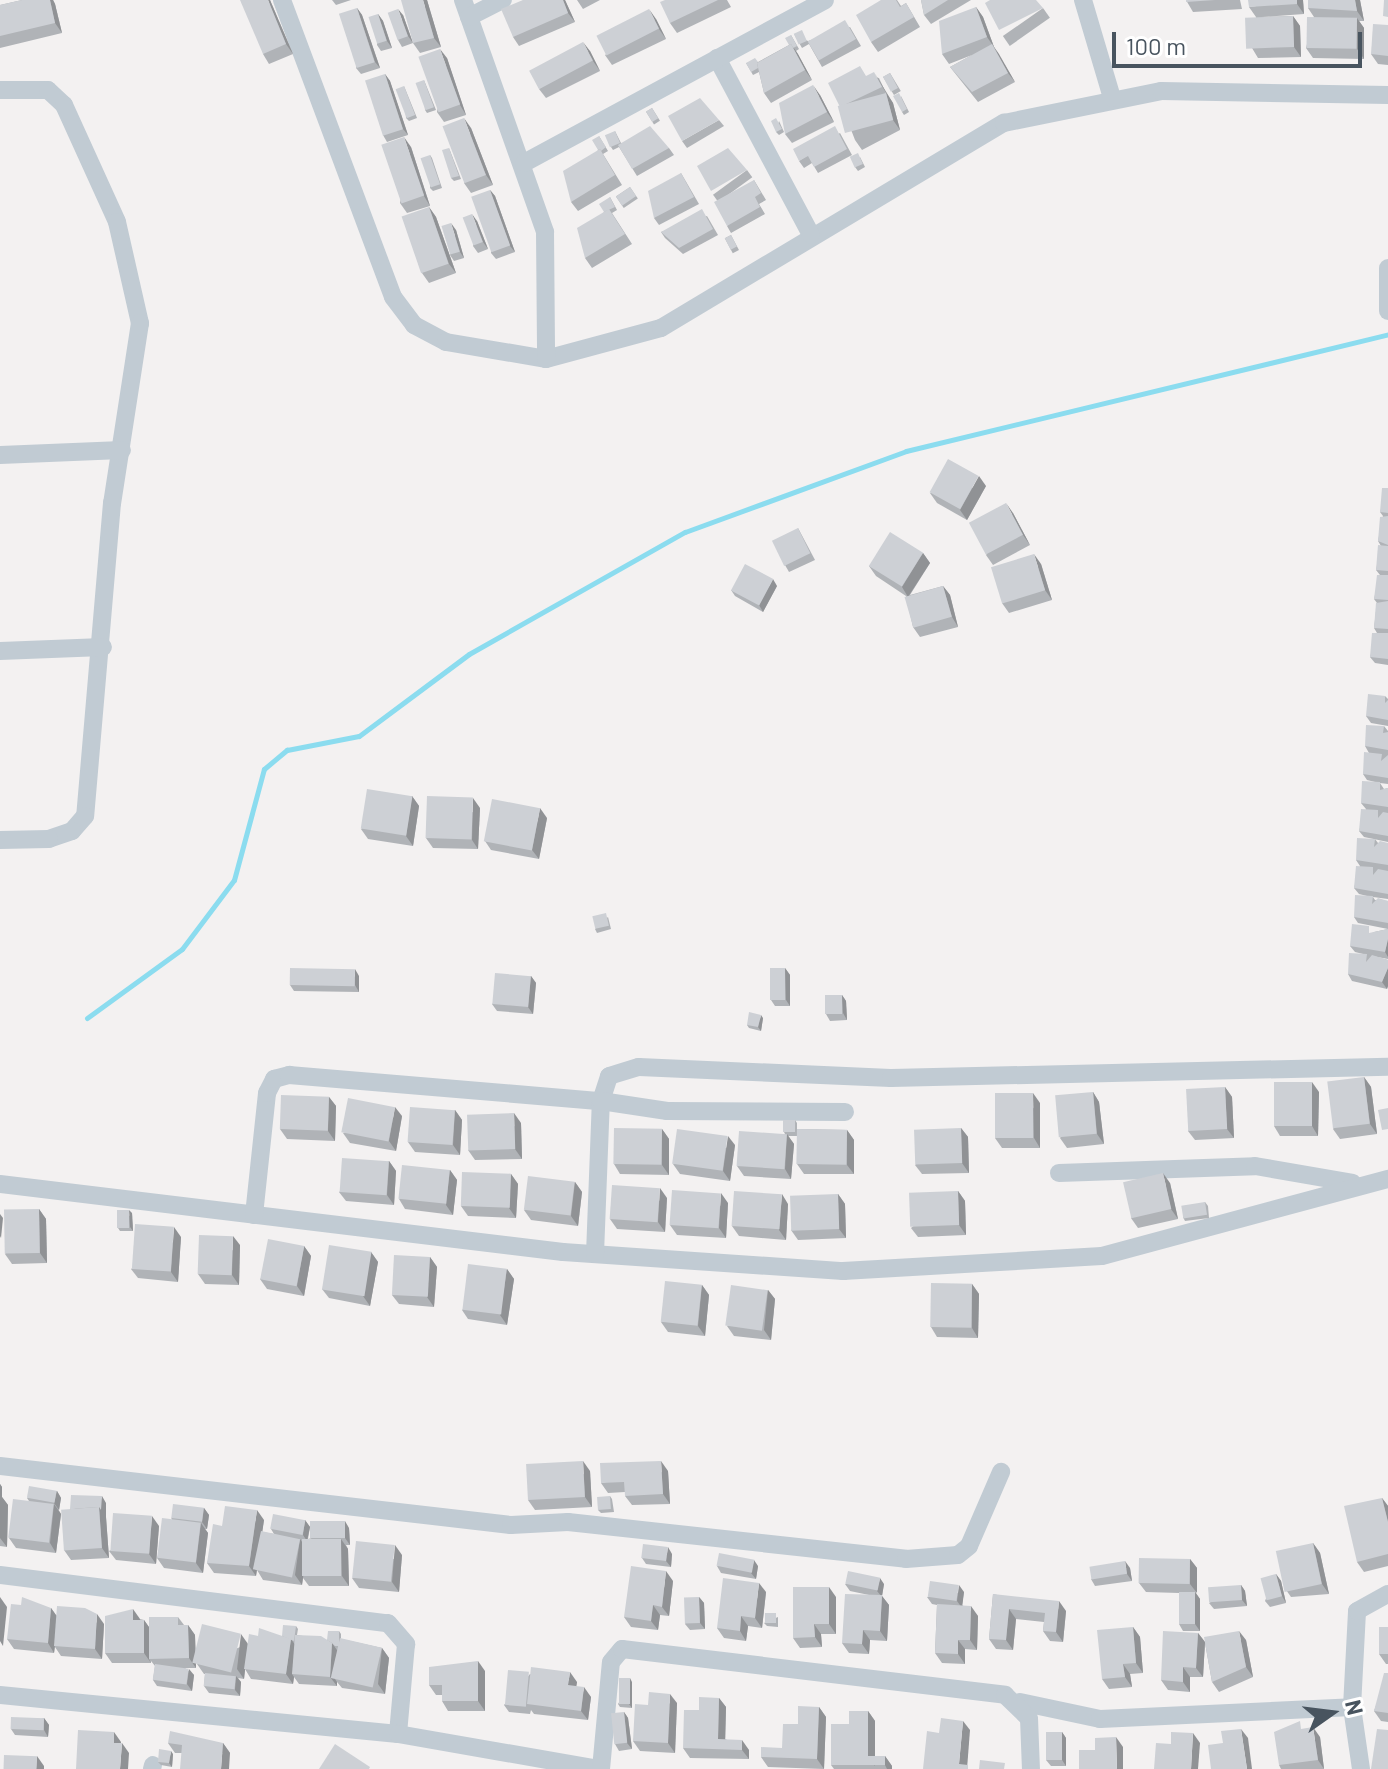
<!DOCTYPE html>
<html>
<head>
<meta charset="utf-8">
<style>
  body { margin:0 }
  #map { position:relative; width:1388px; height:1769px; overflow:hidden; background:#f3f1f1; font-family:Barlow,sans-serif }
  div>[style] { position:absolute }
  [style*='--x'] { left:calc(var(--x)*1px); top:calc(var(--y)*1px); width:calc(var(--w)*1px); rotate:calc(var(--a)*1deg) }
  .stream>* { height:5px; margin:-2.5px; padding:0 2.5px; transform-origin:2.5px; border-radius:2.5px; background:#8bdcef }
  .minor>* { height:18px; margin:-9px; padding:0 9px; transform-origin:9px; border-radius:9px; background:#c1cbd3 }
  .wall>* { inset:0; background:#b0b3b7; transform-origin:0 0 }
  .shaded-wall>* { inset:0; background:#909295 }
  .building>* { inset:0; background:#cdd0d5; transform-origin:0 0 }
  span { translate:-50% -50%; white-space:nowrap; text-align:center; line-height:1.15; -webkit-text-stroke:6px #fff; paint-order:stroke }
  .north { position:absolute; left:1292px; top:1673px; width:80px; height:80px; -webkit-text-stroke:6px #fff; paint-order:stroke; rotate:76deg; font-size:22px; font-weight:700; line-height:32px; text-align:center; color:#48545f }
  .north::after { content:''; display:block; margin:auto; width:28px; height:36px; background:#48545f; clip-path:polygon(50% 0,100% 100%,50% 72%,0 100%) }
  .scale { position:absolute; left:1112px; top:32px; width:250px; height:36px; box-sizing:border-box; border:4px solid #48545f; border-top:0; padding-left:10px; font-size:24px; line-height:28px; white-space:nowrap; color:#48545f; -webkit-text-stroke:6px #fff; paint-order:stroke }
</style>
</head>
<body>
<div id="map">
  <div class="stream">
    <div style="--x:87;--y:1018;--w:117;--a:-36"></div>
    <div style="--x:182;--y:949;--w:86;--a:-53"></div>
    <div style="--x:234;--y:880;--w:115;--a:-74.9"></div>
    <div style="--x:264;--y:769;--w:30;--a:-40"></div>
    <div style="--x:287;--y:750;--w:73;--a:-11"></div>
    <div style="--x:359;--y:736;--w:137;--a:-36.7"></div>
    <div style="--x:469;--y:654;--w:248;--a:-29.5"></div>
    <div style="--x:685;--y:532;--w:235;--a:-20.1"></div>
    <div style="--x:906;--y:451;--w:496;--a:-13.6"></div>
  </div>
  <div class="minor">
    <div style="--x:282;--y:0;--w:317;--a:69.5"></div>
    <div style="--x:393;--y:297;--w:35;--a:53"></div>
    <div style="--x:414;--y:325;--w:36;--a:28"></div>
    <div style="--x:446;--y:342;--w:101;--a:9.6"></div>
    <div style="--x:546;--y:359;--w:119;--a:-15.1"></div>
    <div style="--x:661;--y:328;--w:400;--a:-30.9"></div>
    <div style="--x:1004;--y:123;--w:160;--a:-11.5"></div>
    <div style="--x:1161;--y:91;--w:227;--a:1"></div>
    <div style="--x:463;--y:0;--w:246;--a:70.5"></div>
    <div style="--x:545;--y:232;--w:127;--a:89.5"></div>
    <div style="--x:1083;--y:0;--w:102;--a:73.5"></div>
    <div style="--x:469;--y:17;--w:38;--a:-27"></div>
    <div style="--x:717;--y:58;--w:200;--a:62"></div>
    <div style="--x:0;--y:90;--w:48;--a:0"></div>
    <div style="--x:48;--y:90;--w:22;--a:43"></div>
    <div style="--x:64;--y:105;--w:128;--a:65.6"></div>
    <div style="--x:117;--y:222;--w:104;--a:77.2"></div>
    <div style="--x:140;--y:323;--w:182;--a:98.8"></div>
    <div style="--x:112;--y:503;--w:314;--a:94.9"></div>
    <div style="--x:85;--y:816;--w:20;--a:131"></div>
    <div style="--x:72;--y:831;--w:24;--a:161"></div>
    <div style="--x:49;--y:839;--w:49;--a:178.8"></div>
    <div style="--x:524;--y:163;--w:342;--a:-28.4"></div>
    <div style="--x:1388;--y:268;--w:43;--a:90"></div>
    <div style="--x:0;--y:455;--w:122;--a:-2.3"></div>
    <div style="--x:0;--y:651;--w:103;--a:-2.2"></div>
    <div style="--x:1059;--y:1173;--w:196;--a:-2"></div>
    <div style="--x:1255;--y:1166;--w:99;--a:9.8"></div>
    <div style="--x:0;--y:1184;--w:567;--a:6.89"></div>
    <div style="--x:563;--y:1252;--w:281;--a:3.9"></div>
    <div style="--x:843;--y:1271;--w:259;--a:-3.3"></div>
    <div style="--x:1102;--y:1256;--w:296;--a:-15.1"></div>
    <div style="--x:254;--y:1215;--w:123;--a:-83.9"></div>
    <div style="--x:267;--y:1093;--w:16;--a:-63"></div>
    <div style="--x:274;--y:1079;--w:16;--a:-15"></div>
    <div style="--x:289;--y:1075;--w:313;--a:4.8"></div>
    <div style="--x:601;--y:1101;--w:26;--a:-72"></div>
    <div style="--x:609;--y:1076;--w:31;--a:-17"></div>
    <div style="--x:639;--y:1067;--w:252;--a:2.5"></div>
    <div style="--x:891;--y:1078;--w:497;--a:-1.3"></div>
    <div style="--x:595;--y:1254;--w:153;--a:-87.8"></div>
    <div style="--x:601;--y:1101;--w:67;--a:8.6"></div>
    <div style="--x:667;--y:1111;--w:178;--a:0.3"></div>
    <div style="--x:0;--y:1466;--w:514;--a:6.59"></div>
    <div style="--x:511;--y:1525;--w:57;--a:-3"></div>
    <div style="--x:568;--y:1522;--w:340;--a:6.2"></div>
    <div style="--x:906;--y:1559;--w:52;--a:-4.4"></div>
    <div style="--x:958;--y:1555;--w:14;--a:-39"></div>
    <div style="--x:969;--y:1546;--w:81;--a:-66.6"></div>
    <div style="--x:0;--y:1575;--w:391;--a:7.1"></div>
    <div style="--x:388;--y:1623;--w:28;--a:49"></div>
    <div style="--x:406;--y:1644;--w:90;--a:95.1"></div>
    <div style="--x:0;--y:1695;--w:400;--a:5.6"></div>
    <div style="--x:398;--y:1734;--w:203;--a:9.9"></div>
    <div style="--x:1020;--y:1702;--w:82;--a:12"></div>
    <div style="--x:1100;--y:1719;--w:252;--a:-2.7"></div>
    <div style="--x:152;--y:1769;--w:4;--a:-76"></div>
    <div style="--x:601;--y:1769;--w:107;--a:-84.7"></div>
    <div style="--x:611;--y:1662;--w:17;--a:-50"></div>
    <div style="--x:622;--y:1649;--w:386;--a:6.8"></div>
    <div style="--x:1005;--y:1695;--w:33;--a:44"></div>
    <div style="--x:1029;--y:1718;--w:51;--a:87.8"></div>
    <div style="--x:1361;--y:1769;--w:63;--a:-98.3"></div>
    <div style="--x:1352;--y:1707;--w:96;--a:-87"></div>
    <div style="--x:1357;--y:1611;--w:35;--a:-29"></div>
  </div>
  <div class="wall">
    <div style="clip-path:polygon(22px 0,53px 0,55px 4px,62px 33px,0 48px,0 5px)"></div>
    <div style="clip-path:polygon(270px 0,293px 54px,269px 64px,263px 54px)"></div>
    <div style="clip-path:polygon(332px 0,351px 0,336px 5px)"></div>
    <div style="clip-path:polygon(427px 0,441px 47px,420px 53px,413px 43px)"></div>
    <div style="clip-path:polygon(523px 0,565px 0,575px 22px,519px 46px,513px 37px)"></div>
    <div style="clip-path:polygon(577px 0,600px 0,583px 9px)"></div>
    <div style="clip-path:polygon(665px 0,727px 0,731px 7px,677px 33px,670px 23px)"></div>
    <div style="clip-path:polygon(881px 0,897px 0,901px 6px,906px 3px,920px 27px,878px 52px,871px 42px)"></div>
    <div style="clip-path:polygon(921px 0,971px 0,931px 24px,924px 15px)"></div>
    <div style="clip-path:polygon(1186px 0,1240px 0,1242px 9px,1193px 12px)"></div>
    <div style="clip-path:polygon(1303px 0,1304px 14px,1262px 17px,1293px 16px,1300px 26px,1301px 57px,1258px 58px,1252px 48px,1256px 17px,1249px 7px)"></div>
    <div style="clip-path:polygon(1360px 0,1364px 21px,1359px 21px,1364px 28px,1364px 59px,1313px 58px,1306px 48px,1314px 17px,1308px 8px)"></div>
    <div style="clip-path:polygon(976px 7px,983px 17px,994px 47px,1015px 82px,978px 102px,950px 67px,972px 55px,949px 64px,942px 54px)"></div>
    <div style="clip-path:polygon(357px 8px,362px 15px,380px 68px,361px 74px,356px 68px)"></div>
    <div style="left:1043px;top:8px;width:12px;height:49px;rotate:55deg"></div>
    <div style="clip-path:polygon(378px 14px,383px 21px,392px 48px,381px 51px,377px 45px)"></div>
    <div style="clip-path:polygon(403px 15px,413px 43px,402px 47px,398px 40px)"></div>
    <div style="clip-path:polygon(656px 19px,666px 39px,612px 65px,605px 55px)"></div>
    <div style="clip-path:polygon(1388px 25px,1388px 65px,1378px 64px,1371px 54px)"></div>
    <div style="clip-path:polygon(850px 27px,861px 46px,822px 67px,809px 44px,802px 48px,794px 34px,808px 41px)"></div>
    <div style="clip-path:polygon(791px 35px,799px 49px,796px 51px,812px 80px,771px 103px,764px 93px,759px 72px,753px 75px,746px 63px,758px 62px,789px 45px)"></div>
    <div style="clip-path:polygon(590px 51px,600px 71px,546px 98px,539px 89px)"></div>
    <div style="clip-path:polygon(447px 58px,466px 115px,444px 122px,437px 112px)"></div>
    <div style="left:890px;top:73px;width:21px;height:8px;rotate:59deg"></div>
    <div style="clip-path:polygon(385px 74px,390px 81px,408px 135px,387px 142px,383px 135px)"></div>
    <div style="clip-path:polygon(867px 76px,879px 78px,886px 93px,893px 103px,900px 130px,862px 150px,855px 140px,845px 114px,840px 107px)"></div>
    <div style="clip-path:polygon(424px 80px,436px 110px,427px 113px,425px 110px)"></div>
    <div style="clip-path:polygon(404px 86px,417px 118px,409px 121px,406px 118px)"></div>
    <div style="clip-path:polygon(820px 95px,834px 122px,792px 143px,785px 134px)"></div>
    <div style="clip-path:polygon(901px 96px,909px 112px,904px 115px,902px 112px)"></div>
    <div style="left:652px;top:108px;width:15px;height:7px;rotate:58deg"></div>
    <div style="clip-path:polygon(719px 120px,724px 126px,687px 148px,682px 141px)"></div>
    <div style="clip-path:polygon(779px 121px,784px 132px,779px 135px,776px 132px)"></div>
    <div style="clip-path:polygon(471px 128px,493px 185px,471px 193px,464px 183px)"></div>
    <div style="clip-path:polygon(615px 131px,621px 143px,669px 148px,674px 155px,637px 176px,619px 147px,613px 150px,611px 147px)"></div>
    <div style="clip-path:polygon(840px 133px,852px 155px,818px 173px,812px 163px,804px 168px,799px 161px)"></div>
    <div style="clip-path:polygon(599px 136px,608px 151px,603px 154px,622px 185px,578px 211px,571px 202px,598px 150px)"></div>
    <div style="clip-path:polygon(411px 147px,430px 206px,407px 213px,400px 203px)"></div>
    <div style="clip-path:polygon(449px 148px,461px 179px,454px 181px,451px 178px)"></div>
    <div style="clip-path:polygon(430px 155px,432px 158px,442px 188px,433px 191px,430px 188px)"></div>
    <div style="clip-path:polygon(860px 157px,865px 167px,858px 171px,855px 167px)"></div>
    <div style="left:747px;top:170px;width:9px;height:42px;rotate:54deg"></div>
    <div style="clip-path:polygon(681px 173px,699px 204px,659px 225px,654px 218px)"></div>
    <div style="clip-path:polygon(754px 180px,766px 200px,759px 204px,765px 214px,731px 233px,727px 226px)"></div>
    <div style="left:630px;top:187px;width:14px;height:17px;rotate:56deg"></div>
    <div style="clip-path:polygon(490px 190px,495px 196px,515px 252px,496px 259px,491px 253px)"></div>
    <div style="clip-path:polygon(610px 197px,617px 210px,612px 213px,632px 244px,592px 268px,585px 258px)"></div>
    <div style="clip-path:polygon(429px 207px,436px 217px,456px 273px,429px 283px,422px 273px)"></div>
    <div style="clip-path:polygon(707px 216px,718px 235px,683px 254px,665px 238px,661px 232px)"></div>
    <div style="clip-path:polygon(477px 221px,488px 249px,478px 253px,473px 246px)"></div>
    <div style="clip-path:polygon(456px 230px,464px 258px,454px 261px,450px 255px)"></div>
    <div style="left:731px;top:235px;width:17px;height:7px;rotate:62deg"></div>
    <div style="clip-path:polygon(986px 486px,967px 520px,937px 503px,930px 493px)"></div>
    <div style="clip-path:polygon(1388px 488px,1388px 665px,1375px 663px,1370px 657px,1377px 633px,1374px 628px,1377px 603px,1374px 599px,1380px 575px,1376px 570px,1381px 546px,1378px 541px,1383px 516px,1380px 512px)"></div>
    <div style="clip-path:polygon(1013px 513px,1030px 545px,993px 565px,986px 555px)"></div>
    <div style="clip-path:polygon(798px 528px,815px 560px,789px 572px,785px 565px)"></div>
    <div style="clip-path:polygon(923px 553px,930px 563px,910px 595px,943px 586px,950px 595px,958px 627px,920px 637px,913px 627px,906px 596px,876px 576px,869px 566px)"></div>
    <div style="clip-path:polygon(1041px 564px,1052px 600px,1009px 613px,1002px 603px)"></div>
    <div style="clip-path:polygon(777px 586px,763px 612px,735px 596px,731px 590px)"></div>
    <div style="clip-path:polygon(1385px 696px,1388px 699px,1388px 726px,1371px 723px,1366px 716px)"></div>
    <div style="clip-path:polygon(1384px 726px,1388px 731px,1388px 784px,1380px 783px,1384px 789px,1388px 788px,1388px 842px,1364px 837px,1359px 831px,1366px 809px,1361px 803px,1375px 782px,1367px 780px,1363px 774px,1369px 753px,1365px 746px)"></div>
    <div style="clip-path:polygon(412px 796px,419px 806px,413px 846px,368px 839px,361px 829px)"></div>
    <div style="clip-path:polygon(480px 808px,478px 849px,433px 848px,426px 838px)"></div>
    <div style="clip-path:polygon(547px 818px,539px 859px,491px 850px,485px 841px)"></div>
    <div style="clip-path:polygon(1375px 839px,1378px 843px,1388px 843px,1388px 899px,1373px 897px,1375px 900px,1388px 901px,1388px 929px,1358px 923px,1354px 917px,1367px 896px,1359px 894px,1354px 888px,1360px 866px,1356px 860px)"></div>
    <div style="clip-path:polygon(608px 917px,611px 929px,597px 933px,595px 929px)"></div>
    <div style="clip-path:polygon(1388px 929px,1388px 959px,1372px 956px,1388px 960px,1388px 986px,1387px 989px,1352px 981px,1348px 974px,1363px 954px,1355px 952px,1350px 946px,1374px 932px)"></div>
    <div style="clip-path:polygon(785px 968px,790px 975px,790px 1006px,775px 1006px,771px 1000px)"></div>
    <div style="clip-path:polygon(359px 976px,359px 992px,294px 991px,290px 985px)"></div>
    <div style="clip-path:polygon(531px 976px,536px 983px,533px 1014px,497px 1011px,492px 1004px)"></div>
    <div style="clip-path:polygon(842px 995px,846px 1001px,847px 1020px,830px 1021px,826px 1014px)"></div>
    <div style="clip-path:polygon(763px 1018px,761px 1031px,749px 1028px,747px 1025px)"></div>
    <div style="clip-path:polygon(1364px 1077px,1371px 1087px,1377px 1134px,1340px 1139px,1333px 1129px)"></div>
    <div style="clip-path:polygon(1225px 1087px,1232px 1097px,1234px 1138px,1195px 1140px,1188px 1131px)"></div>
    <div style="clip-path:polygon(1093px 1092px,1099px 1102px,1104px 1144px,1067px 1148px,1060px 1138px)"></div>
    <div style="clip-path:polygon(1319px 1092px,1318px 1136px,1280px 1136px,1274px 1126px)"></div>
    <div style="clip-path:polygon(329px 1097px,336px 1106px,335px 1141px,287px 1139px,280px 1129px)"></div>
    <div style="clip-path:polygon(1040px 1103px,1040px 1148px,1002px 1148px,995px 1138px)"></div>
    <div style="clip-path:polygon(455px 1110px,462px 1120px,460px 1155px,415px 1152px,408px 1142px)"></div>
    <div style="clip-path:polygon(402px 1116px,396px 1151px,350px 1143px,343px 1133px)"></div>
    <div style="clip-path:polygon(795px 1120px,797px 1123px,797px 1129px,847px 1130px,854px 1140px,854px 1174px,804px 1174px,797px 1164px,797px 1136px,788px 1136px,794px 1144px,791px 1179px,744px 1176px,737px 1166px,785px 1134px,784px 1132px)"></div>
    <div style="clip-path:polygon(521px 1123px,522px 1159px,475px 1160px,468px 1150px)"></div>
    <div style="clip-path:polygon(961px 1128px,968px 1137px,969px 1173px,922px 1174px,915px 1165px)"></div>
    <div style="clip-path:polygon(662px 1129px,669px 1139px,669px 1175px,620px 1174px,614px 1164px)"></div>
    <div style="clip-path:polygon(735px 1145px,730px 1181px,680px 1174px,673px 1164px)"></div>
    <div style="clip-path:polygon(389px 1161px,396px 1171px,394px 1205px,346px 1201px,339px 1192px)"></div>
    <div style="clip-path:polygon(450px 1170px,457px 1180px,453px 1215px,405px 1209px,399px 1199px)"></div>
    <div style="clip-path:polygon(511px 1174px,518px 1184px,516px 1218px,468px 1216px,461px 1206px)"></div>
    <div style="clip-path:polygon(575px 1182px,582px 1192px,578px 1226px,531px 1220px,524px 1210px)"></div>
    <div style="clip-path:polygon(1170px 1183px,1178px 1219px,1138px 1228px,1131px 1218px)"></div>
    <div style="clip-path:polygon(958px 1191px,965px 1201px,966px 1235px,918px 1237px,911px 1228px)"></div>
    <div style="clip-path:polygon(838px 1194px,845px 1204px,846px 1238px,798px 1240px,791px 1230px)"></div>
    <div style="clip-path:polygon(667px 1198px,665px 1232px,617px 1229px,610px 1219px)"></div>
    <div style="clip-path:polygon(1205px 1202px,1208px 1206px,1209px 1218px,1185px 1221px,1183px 1217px)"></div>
    <div style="clip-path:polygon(728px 1203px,726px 1238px,677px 1235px,670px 1225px)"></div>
    <div style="clip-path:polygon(788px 1204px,786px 1240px,739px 1236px,732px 1226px)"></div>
    <div style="clip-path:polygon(39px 1209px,46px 1219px,47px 1263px,12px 1264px,5px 1254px)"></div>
    <div style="clip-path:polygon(132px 1213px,133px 1231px,120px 1231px,118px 1228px)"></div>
    <div style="clip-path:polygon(181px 1237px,178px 1282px,138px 1278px,131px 1269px)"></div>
    <div style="clip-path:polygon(240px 1245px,239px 1285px,205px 1284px,198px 1274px)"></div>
    <div style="clip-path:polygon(304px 1246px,311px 1256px,304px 1296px,267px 1289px,260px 1279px)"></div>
    <div style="clip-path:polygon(371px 1252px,378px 1262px,370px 1306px,329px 1298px,322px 1289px)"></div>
    <div style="clip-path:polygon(430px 1257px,437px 1267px,434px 1307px,399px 1304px,392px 1295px)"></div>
    <div style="clip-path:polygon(507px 1269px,514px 1279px,507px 1325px,468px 1319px,462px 1310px)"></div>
    <div style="clip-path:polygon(972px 1284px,979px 1294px,978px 1338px,937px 1337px,931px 1327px)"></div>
    <div style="clip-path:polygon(702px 1285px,709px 1295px,705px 1336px,668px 1332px,661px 1322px)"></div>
    <div style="clip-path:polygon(768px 1290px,775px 1299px,771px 1340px,734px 1336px,727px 1326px)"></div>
    <div style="clip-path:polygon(590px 1471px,592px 1507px,535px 1510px,528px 1500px)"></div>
    <div style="clip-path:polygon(668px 1471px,670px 1504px,632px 1505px,625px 1496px,625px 1492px,608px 1493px,601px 1483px)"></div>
    <div style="clip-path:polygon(0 1484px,2px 1487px,2px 1497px,8px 1505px,7px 1547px,0 1546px)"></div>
    <div style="clip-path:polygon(57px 1491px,61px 1498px,59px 1510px,58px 1509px,61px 1514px,56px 1553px,16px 1548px,9px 1538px,29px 1501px,27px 1498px)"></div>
    <div style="clip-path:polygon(610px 1496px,612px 1499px,614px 1512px,601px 1513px,598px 1510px)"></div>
    <div style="clip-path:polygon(1382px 1498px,1388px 1506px,1388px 1566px,1364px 1572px,1357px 1562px)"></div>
    <div style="clip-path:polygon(106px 1503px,106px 1517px,109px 1558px,71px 1560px,64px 1550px,70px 1509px)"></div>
    <div style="clip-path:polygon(204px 1508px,209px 1515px,207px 1529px,205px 1529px,208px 1533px,203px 1573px,164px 1568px,157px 1558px,172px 1519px,171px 1518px)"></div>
    <div style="clip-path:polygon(264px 1520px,262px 1532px,274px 1534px,271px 1529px,305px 1520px,310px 1527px,308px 1539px,349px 1528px,350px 1545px,346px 1545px,348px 1549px,349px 1586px,309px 1586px,303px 1578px,302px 1585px,263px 1580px,257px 1570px,256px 1576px,214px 1573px,207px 1563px,222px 1526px)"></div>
    <div style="clip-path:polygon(159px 1526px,156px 1564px,116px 1560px,109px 1551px)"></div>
    <div style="clip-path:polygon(1313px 1543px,1320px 1553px,1329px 1594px,1291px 1597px,1284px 1587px)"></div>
    <div style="clip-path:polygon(672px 1554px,671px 1567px,646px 1564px,642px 1558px)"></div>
    <div style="clip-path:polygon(402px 1555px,399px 1592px,359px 1588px,352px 1578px)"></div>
    <div style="clip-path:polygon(1190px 1559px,1197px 1568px,1196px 1593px,1200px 1599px,1200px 1631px,1183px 1631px,1179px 1624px,1179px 1593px,1146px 1592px,1139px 1583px)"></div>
    <div style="clip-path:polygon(717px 1566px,758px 1566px,756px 1579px,721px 1573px)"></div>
    <div style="clip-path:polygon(1130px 1568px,1132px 1581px,1095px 1586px,1091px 1579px)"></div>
    <div style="clip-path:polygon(1276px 1574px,1281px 1581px,1286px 1603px,1270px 1607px,1265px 1601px)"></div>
    <div style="clip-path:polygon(673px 1581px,669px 1616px,660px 1615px,658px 1630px,631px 1627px,624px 1617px)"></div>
    <div style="clip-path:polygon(845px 1584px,884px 1584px,882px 1596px,889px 1605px,887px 1641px,870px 1640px,869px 1654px,849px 1653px,842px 1643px,869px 1595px,850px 1591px)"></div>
    <div style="clip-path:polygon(1241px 1585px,1245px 1591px,1247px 1606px,1214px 1609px,1209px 1603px)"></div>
    <div style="clip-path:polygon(766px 1592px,762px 1628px,748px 1626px,746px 1641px,724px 1638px,717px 1628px)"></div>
    <div style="clip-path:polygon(964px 1592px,962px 1605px,978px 1616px,977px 1650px,965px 1649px,965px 1664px,942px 1663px,935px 1653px,937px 1605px,932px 1604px,927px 1597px)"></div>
    <div style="clip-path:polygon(993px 1594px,1066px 1611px,1063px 1642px,1050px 1641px,1043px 1631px,1044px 1622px,1016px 1619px,1013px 1650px,996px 1649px,989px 1639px)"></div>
    <div style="clip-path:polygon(699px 1597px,704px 1603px,705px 1629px,690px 1630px,685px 1624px)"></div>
    <div style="clip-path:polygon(836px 1597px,836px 1634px,821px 1634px,822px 1647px,800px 1648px,793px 1638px)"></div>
    <div style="clip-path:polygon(51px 1608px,56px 1615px,104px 1624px,102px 1659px,61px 1656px,55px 1647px,54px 1653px,14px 1649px,7px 1639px)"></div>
    <div style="clip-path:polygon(1388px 1616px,1388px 1664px,1386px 1664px,1379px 1654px,1388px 1627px)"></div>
    <div style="clip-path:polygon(178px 1617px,184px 1625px,188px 1625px,195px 1635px,196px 1668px,185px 1668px,194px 1675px,192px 1691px,157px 1686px,153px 1680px,155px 1666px,151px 1661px,151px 1663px,112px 1663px,105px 1653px,140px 1619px,144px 1620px,149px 1627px)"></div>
    <div style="clip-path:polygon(778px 1617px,778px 1627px,767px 1626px,764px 1623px)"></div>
    <div style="clip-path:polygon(296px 1626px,298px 1629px,297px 1635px,327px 1640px,339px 1631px,341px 1634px,341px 1639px,382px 1648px,389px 1658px,385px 1694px,342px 1688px,337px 1682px,337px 1686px,299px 1684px,294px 1677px,293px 1684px,251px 1679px,245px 1669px,244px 1679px,238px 1678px,241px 1682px,240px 1696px,209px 1693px,204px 1686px,205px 1674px,204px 1674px,197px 1664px,248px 1644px,258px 1636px,282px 1636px)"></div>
    <div style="clip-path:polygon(1133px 1627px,1140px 1637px,1143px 1673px,1130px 1674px,1132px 1687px,1109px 1689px,1102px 1679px)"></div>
    <div style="clip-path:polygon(1198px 1633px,1205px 1642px,1246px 1640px,1253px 1677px,1219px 1692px,1212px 1682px,1205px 1643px,1203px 1677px,1190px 1677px,1190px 1692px,1168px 1690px,1161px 1680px)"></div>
    <div style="clip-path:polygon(485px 1671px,485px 1711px,448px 1711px,442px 1701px,442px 1695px,436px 1695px,429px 1685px)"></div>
    <div style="clip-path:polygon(1388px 1673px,1388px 1722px,1381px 1721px,1374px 1711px)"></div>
    <div style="clip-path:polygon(530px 1674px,577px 1682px,576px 1686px,591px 1697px,588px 1720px,534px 1714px,531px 1710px,530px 1714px,509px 1712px,504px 1705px)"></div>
    <div style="clip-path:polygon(632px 1682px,632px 1708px,620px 1707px,618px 1704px)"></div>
    <div style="clip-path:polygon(719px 1698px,726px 1707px,725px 1739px,749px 1750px,749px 1759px,690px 1758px,683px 1748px,699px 1710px)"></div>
    <div style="clip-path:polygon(677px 1703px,675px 1753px,640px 1751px,633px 1741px,648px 1705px)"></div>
    <div style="clip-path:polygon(819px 1707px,826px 1717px,824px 1769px,768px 1767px,761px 1757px,782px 1748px,798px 1724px)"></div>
    <div style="clip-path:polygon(868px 1711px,875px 1721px,875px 1756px,885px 1756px,892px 1766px,892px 1769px,834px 1769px,831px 1765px,849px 1724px)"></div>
    <div style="clip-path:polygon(624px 1712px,628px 1718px,632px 1749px,619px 1751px,615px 1744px)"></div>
    <div style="clip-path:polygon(44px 1718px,49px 1725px,48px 1737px,15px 1735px,11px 1729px)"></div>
    <div style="clip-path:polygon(1062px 1732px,1066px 1738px,1066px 1766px,1051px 1766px,1046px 1760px)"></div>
    <div style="clip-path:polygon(1320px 1737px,1324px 1769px,1281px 1769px,1279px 1765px)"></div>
    <div style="clip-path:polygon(168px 1743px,223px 1743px,230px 1753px,175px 1753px)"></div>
    <div style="clip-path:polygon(173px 1754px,172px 1767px,161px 1765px,158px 1762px)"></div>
  </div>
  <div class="shaded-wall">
    <div style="clip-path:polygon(50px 0,53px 0,55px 4px,62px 33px,55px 23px)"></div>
    <div style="clip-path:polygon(268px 0,270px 0,293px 54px,286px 44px)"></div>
    <div style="clip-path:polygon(423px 0,427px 0,441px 47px,434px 38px)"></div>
    <div style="clip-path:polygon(563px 0,565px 0,575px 22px,568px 13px)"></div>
    <div style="clip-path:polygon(1297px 0,1303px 0,1304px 14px,1297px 4px)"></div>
    <div style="clip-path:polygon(1355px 0,1360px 0,1364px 21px,1357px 11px)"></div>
    <div style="clip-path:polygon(976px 7px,983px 17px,994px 47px,987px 37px)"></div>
    <div style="clip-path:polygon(357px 8px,362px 15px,380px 68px,375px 62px)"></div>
    <div style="clip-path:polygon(398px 9px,403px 15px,413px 43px,408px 36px)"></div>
    <div style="clip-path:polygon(649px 9px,656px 19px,666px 39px,659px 29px)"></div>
    <div style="clip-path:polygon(378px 14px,383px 21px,392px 48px,387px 41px)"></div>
    <div style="clip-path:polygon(1293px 16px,1300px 26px,1301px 57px,1294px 47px)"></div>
    <div style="clip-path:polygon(1357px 18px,1364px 28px,1364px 59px,1357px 49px)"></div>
    <div style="clip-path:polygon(583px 42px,590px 51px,600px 71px,593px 61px)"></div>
    <div style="clip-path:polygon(791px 44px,798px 54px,812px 80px,805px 70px)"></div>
    <div style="clip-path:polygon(992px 44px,999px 54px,1015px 82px,1008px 73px)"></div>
    <div style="clip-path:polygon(440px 49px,447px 58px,466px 115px,460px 105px)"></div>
    <div style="clip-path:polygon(874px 72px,893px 103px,900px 130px,893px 120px,886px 93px)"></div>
    <div style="clip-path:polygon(385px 74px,390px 81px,408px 135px,403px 129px)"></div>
    <div style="clip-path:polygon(813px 85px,820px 95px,834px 122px,827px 112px)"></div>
    <div style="clip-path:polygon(464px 118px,471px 128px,493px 185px,486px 175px)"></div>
    <div style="clip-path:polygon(404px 137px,411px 147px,430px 206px,424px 196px)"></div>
    <div style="clip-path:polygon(490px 190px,495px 196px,515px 252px,510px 246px)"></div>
    <div style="clip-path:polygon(429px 207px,436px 217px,456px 273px,449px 264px)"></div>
    <div style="clip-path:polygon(472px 214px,477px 221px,488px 249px,483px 242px)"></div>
    <div style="clip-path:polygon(451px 223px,456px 230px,464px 258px,460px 252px)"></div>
    <div style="clip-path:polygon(979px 476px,986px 486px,967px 520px,960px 510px)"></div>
    <div style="clip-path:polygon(1006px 503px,1013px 513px,1030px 545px,1023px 535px)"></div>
    <div style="clip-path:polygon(923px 553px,930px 563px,908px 597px,902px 587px)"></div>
    <div style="clip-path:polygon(1034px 554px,1041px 564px,1052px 600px,1045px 590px)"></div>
    <div style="clip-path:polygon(773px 579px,777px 586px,763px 612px,759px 605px)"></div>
    <div style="clip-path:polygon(943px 586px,950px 595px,958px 627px,952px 617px)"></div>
    <div style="clip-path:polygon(412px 796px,419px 806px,413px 846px,406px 836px)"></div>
    <div style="clip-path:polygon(473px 798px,480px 808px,478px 849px,472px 840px)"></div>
    <div style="clip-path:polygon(540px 808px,547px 818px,539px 859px,532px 850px)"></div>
    <div style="clip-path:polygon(1388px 939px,1388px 957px,1385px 952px)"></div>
    <div style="clip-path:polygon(785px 968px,790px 975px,790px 1006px,786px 1000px)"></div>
    <div style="clip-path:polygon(1388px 968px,1388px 986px,1387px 989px,1382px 982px)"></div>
    <div style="clip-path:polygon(355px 969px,359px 976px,359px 992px,355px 985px)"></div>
    <div style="clip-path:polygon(531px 976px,536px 983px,533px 1014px,528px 1007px)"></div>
    <div style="clip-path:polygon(842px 995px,846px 1001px,847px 1020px,843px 1013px)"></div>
    <div style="clip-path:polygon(761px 1015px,763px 1018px,761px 1031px,758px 1027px)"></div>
    <div style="clip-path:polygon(1364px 1077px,1371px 1087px,1377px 1134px,1370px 1124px)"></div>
    <div style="clip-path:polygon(1312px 1082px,1319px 1092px,1318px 1136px,1312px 1126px)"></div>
    <div style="clip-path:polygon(1225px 1087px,1232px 1097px,1234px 1138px,1227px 1129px)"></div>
    <div style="clip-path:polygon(1093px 1092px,1099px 1102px,1104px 1144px,1097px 1134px)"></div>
    <div style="clip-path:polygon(1033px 1093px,1040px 1103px,1040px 1148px,1034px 1138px)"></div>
    <div style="clip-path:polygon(329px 1097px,336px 1106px,335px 1141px,328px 1131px)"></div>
    <div style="clip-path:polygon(395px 1107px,402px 1116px,396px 1151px,389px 1141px)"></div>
    <div style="clip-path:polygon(455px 1110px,462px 1120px,460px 1155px,453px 1145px)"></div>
    <div style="clip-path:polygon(514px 1113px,521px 1123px,522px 1159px,515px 1149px)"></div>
    <div style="clip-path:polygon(961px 1128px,968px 1137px,969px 1173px,962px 1163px)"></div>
    <div style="clip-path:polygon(662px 1129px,669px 1139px,669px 1175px,662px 1165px)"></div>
    <div style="clip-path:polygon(847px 1130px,854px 1140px,854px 1174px,847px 1165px)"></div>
    <div style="clip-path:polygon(787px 1134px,794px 1144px,791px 1179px,785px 1169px)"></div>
    <div style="clip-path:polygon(728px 1136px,735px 1145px,730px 1181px,723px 1171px)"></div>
    <div style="clip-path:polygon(389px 1161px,396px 1171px,394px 1205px,387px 1195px)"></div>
    <div style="clip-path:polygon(450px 1170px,457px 1180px,453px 1215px,446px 1205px)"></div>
    <div style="clip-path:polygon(1163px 1173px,1170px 1183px,1178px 1219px,1171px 1209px)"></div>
    <div style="clip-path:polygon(511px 1174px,518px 1184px,516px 1218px,509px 1208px)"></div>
    <div style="clip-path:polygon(575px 1182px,582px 1192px,578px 1226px,571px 1216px)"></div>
    <div style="clip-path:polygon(660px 1188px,667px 1198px,665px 1232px,658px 1222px)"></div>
    <div style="clip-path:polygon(958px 1191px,965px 1201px,966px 1235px,959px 1225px)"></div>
    <div style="clip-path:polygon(721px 1193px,728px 1203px,726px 1238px,719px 1228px)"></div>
    <div style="clip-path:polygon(782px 1194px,788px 1204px,786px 1240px,779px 1230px)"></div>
    <div style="clip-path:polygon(838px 1194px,845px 1204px,846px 1238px,839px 1229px)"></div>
    <div style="clip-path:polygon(39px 1209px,46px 1219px,47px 1263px,40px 1253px)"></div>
    <div style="clip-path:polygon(129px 1210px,132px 1213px,133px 1231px,130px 1227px)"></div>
    <div style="clip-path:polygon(0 1214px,3px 1218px,1px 1238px,0 1236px)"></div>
    <div style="clip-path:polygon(174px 1227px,181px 1237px,178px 1282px,171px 1272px)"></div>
    <div style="clip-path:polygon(233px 1236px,240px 1245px,239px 1285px,232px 1275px)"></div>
    <div style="clip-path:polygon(304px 1246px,311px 1256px,304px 1296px,297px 1286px)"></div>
    <div style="clip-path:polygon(371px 1252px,378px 1262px,370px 1306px,363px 1296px)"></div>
    <div style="clip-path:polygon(430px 1257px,437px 1267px,434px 1307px,427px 1297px)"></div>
    <div style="clip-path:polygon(507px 1269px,514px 1279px,507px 1325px,500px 1315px)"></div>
    <div style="clip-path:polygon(972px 1284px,979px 1294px,978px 1338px,972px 1328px)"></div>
    <div style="clip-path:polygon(702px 1285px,709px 1295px,705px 1336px,698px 1326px)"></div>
    <div style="clip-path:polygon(768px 1290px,775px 1299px,771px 1340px,764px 1330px)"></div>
    <div style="clip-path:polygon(583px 1461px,590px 1471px,592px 1507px,585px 1497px)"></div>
    <div style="clip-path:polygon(661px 1461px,668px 1471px,670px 1504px,663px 1494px)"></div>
    <div style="clip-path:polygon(0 1484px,2px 1487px,2px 1497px,8px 1505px,7px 1547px,0 1538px)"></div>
    <div style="clip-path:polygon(57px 1491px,61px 1498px,59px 1510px,54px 1503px)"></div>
    <div style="clip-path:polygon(102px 1496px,106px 1503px,106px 1517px,109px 1558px,102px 1548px,99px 1507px)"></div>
    <div style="clip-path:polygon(1382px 1498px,1388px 1506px,1388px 1522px)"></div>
    <div style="clip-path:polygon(54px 1504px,61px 1514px,56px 1553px,50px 1543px)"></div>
    <div style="clip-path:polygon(204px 1508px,209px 1515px,207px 1529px,202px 1522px)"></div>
    <div style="clip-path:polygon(257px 1510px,264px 1520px,256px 1576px,249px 1566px)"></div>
    <div style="clip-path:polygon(152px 1516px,159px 1526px,156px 1564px,149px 1554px)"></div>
    <div style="clip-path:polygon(305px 1520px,310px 1527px,307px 1541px,303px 1535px)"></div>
    <div style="clip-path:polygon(345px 1521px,349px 1528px,350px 1545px,345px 1538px)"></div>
    <div style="clip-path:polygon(201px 1523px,208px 1533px,203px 1573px,196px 1563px)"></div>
    <div style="clip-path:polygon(300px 1539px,307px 1549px,302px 1585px,295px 1575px)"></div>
    <div style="clip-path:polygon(341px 1539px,348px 1549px,349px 1586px,342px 1576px)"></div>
    <div style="clip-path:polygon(1313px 1543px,1320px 1553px,1329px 1594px,1322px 1584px)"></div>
    <div style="clip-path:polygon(395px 1545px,402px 1555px,399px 1592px,392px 1582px)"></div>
    <div style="clip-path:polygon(668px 1547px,672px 1554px,671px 1567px,666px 1561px)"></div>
    <div style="clip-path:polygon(1190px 1559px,1197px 1568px,1197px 1593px,1190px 1584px)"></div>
    <div style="clip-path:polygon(754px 1560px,758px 1566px,756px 1579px,751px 1573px)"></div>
    <div style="clip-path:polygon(1125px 1561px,1130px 1568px,1132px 1581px,1127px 1574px)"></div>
    <div style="clip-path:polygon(666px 1571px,673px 1581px,669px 1616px,662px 1607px)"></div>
    <div style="clip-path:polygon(1276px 1574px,1281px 1581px,1286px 1603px,1282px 1596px)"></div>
    <div style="clip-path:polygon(880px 1578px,884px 1584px,882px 1596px,889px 1605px,887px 1641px,880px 1631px,882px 1597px,877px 1591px)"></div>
    <div style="clip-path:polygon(759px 1583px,766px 1592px,762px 1628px,755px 1618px)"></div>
    <div style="clip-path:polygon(959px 1585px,964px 1592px,962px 1608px,957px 1601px)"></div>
    <div style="clip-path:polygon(1241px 1585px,1245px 1591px,1247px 1606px,1242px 1600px)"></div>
    <div style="clip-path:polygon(829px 1587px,836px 1597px,836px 1634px,829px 1624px)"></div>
    <div style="clip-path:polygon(1195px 1592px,1200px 1599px,1200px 1631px,1195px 1624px)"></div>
    <div style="clip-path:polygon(0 1597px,7px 1607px,3px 1646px,0 1641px)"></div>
    <div style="clip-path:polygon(699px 1597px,704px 1603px,705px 1629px,700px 1623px)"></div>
    <div style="clip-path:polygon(1059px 1601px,1066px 1611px,1063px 1642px,1056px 1632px)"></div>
    <div style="clip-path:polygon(653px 1605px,660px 1615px,658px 1630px,651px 1621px)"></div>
    <div style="clip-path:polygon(971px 1606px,978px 1616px,977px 1650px,970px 1640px)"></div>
    <div style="clip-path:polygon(51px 1608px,58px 1618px,54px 1653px,48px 1643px)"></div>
    <div style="clip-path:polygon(133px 1609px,140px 1619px,140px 1630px,133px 1620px)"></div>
    <div style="clip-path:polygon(1009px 1609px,1016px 1619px,1013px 1650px,1006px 1640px)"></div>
    <div style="clip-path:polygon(97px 1614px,104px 1624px,102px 1659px,95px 1649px)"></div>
    <div style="clip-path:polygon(741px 1616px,748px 1626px,746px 1641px,740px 1631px)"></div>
    <div style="clip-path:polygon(144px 1620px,151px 1630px,149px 1659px,151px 1663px,144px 1653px)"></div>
    <div style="clip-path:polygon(814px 1624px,821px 1634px,822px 1647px,815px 1637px)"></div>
    <div style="clip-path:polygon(188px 1625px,195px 1635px,196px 1668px,189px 1658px)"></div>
    <div style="clip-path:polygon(1133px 1627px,1140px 1637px,1143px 1673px,1136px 1663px)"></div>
    <div style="clip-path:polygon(863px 1630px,870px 1640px,869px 1654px,862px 1644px)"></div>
    <div style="clip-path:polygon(1239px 1631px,1246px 1640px,1253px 1677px,1246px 1667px)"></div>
    <div style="clip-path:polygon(1198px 1633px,1205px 1642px,1203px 1677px,1196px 1668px)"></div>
    <div style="clip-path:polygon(241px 1634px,248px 1644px,244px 1679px,237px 1669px)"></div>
    <div style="clip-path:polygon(291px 1639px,298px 1649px,292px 1674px,294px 1677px,293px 1684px,286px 1674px)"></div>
    <div style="clip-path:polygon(958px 1640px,965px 1649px,965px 1664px,958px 1654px)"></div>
    <div style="clip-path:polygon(332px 1643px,339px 1653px,335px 1679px,337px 1682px,337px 1686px,330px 1677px)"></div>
    <div style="clip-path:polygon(382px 1648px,389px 1658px,385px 1694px,378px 1684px)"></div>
    <div style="clip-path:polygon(478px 1661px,485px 1671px,485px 1711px,478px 1701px)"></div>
    <div style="clip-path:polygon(1123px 1664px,1130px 1674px,1132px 1687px,1125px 1677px)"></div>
    <div style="clip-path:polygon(1183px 1667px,1190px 1677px,1190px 1692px,1183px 1682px)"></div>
    <div style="clip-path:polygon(189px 1669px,194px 1675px,192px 1691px,187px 1684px)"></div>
    <div style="clip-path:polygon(570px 1672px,577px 1682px,575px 1695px,568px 1685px)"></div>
    <div style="clip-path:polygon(236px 1676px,241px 1682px,240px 1696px,235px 1690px)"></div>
    <div style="clip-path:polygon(630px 1678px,632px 1682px,632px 1708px,629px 1704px)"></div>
    <div style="clip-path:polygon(584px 1687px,591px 1697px,588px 1720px,581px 1711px)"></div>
    <div style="clip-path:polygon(670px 1694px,677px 1703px,675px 1753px,668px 1743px)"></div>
    <div style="clip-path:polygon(719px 1698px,726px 1707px,725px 1749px,718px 1739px)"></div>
    <div style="clip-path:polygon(819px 1707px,826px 1717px,824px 1769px,817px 1759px)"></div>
    <div style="clip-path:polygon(868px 1711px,875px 1721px,875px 1766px,868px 1756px)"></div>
    <div style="clip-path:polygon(624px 1712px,628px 1718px,632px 1749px,627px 1743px)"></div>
    <div style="clip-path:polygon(44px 1718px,49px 1725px,48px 1737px,44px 1730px)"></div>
    <div style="clip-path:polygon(963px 1721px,970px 1730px,967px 1769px,959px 1764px)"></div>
    <div style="clip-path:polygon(1313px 1727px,1320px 1737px,1324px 1769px,1318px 1760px)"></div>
    <div style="clip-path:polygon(1241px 1729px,1248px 1738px,1252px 1769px,1247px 1769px)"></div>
    <div style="clip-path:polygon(114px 1732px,121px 1742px,120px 1753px,114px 1743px)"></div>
    <div style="clip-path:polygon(1062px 1732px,1066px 1738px,1066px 1766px,1062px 1760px)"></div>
    <div style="clip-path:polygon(1193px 1733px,1200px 1743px,1198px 1769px,1191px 1769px)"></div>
    <div style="clip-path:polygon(1116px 1737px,1123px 1747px,1123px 1769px,1117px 1769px)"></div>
    <div style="clip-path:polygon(742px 1740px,749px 1750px,749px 1759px,742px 1750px)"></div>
    <div style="clip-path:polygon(122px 1743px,129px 1753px,128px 1769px,120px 1769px)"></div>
    <div style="clip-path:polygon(223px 1743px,230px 1753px,229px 1769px,221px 1769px)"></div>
    <div style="clip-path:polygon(171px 1751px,173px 1754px,172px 1767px,169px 1763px)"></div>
    <div style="clip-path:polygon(37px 1756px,44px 1766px,44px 1769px,36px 1769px)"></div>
    <div style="clip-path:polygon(885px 1756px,892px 1766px,892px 1769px,887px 1769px,885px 1765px)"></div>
  </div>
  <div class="building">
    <div style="clip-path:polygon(22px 0,50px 0,55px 23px,0 36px,0 5px)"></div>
    <div style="clip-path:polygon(240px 0,268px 0,286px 44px,263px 54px)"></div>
    <div style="clip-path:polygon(401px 0,423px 0,434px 38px,413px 43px)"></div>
    <div style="clip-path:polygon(523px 0,563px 0,568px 13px,513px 37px,501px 9px)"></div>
    <div style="clip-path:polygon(665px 0,718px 0,670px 23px,660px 2px)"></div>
    <div style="clip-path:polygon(881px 0,896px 0,900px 7px,906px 3px,914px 17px,871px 42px,856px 15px)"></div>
    <div style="clip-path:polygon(921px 0,948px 0,924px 15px)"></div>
    <div style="clip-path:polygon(990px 0,1036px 0,1043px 8px,999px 30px,985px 3px)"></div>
    <div style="clip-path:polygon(1186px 0,1215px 0,1186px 2px)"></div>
    <div style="clip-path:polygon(1248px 0,1297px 0,1297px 4px,1249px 7px)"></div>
    <div style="clip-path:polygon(1308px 0,1355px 0,1357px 11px,1308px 8px)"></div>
    <div style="clip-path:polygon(1384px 0,1388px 0,1388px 17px,1383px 16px)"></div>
    <div style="clip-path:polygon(976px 7px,987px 37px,942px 54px,939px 21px)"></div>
    <div style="left:357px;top:8px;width:57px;height:19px;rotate:72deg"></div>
    <div style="left:398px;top:9px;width:29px;height:11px;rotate:70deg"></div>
    <div style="left:649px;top:9px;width:22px;height:59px;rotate:63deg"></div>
    <div style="left:378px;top:14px;width:28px;height:10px;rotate:72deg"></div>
    <div style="left:1293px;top:16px;width:31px;height:48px;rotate:88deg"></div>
    <div style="left:1307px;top:17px;width:50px;height:31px;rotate:1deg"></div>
    <div style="left:845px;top:20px;width:22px;height:43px;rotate:60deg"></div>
    <div style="clip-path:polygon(1373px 24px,1388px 25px,1388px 56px,1371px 54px)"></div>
    <div style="left:802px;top:30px;width:12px;height:9px;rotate:66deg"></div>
    <div style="clip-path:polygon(791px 35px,797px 46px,793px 48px,791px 44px,789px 45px,785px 38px)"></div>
    <div style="left:583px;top:42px;width:21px;height:61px;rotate:62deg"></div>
    <div style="clip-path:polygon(791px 44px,805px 70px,764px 93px,757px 63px)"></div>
    <div style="clip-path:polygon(992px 44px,1008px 73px,972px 92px,950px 67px)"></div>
    <div style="left:440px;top:49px;width:59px;height:23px;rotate:70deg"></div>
    <div style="clip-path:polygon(755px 58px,758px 62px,757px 63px,758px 68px,751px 72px,746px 63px)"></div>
    <div style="clip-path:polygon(860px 66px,866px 76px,874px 72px,882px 87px,840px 107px,828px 83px)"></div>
    <div style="left:890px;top:73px;width:17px;height:8px;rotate:62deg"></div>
    <div style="left:385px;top:74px;width:58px;height:21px;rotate:72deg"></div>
    <div style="left:424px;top:80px;width:29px;height:9px;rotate:70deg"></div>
    <div style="clip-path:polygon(813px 85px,827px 112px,785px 134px,779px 103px)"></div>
    <div style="left:404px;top:86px;width:31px;height:9px;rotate:69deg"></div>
    <div style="left:886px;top:93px;width:28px;height:50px;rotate:75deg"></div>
    <div style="clip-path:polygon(899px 93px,907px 109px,902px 112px,893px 96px)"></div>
    <div style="clip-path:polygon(700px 98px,719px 120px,682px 141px,668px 116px)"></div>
    <div style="left:652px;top:108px;width:12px;height:7px;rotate:59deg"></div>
    <div style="left:464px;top:118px;width:61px;height:23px;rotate:69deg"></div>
    <div style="clip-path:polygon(776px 118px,782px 129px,776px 132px,771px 121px)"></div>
    <div style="clip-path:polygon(650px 126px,669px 148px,632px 169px,618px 145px)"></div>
    <div style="clip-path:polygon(835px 126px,847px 149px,814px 167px,808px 156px,799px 161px,793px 149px)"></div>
    <div style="left:615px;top:131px;width:13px;height:11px;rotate:67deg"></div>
    <div style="clip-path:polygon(599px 136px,606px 147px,601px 151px,600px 149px,598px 150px,592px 140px)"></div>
    <div style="left:404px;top:137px;width:62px;height:24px;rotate:71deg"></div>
    <div style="clip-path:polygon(449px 148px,459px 176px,451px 178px,442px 150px)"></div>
    <div style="clip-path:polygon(728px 148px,747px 170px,711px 191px,697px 166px)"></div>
    <div style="clip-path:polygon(600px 149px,615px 175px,571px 202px,563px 171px)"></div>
    <div style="left:858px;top:153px;width:12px;height:9px;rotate:66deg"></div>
    <div style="left:430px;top:155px;width:31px;height:10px;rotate:71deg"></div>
    <div style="clip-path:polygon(681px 173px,694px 197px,654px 218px,648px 191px)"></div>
    <div style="clip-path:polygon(754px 180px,761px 193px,755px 197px,760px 207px,727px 226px,714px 202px)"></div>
    <div style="left:630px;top:187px;width:11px;height:17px;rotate:56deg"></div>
    <div style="left:490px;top:190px;width:59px;height:20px;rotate:70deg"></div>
    <div style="clip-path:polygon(610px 197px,615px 207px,604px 212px,599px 204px)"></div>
    <div style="left:429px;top:207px;width:60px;height:29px;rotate:71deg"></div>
    <div style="clip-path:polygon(609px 209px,625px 234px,585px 258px,577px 228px)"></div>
    <div style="clip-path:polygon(702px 209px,713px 229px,679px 248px,661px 232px)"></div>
    <div style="left:472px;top:214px;width:30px;height:10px;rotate:69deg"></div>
    <div style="left:451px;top:223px;width:30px;height:10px;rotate:73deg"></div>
    <div style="left:731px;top:235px;width:13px;height:7px;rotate:63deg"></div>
    <div style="left:948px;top:459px;width:35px;height:38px;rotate:29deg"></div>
    <div style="clip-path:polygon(1382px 488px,1388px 488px,1388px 513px,1380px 512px)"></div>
    <div style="left:1006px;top:503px;width:36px;height:42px;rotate:62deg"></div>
    <div style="clip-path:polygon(1388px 516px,1388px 545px,1378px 541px,1380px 517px)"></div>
    <div style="left:798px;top:528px;width:28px;height:29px;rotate:64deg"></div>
    <div style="left:890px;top:532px;width:39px;height:40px;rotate:32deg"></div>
    <div style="clip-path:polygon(1378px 545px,1388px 546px,1388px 571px,1376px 570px)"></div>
    <div style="left:1034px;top:554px;width:38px;height:45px;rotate:73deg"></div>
    <div style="left:745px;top:564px;width:32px;height:30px;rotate:28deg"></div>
    <div style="clip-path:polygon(1377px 575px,1388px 575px,1388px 600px,1374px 599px)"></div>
    <div style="left:943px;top:586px;width:32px;height:40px;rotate:74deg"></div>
    <div style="clip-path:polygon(1388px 601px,1388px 629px,1374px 628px,1376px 603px)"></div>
    <div style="clip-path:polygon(1372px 633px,1388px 633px,1388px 659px,1370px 657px)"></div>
    <div style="clip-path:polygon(1368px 694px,1385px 696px,1385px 703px,1388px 700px,1388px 720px,1366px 716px)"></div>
    <div style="clip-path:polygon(1366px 725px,1384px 726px,1383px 733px,1388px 732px,1388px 750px,1365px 746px)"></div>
    <div style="clip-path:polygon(1364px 752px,1382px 754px,1381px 761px,1388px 755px,1388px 778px,1363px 774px)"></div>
    <div style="clip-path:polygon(1362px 781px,1380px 782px,1380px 790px,1388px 788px,1388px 807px,1361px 803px)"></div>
    <div style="left:367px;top:789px;width:46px;height:40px;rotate:9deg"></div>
    <div style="left:427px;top:796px;width:46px;height:42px;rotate:2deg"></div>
    <div style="left:492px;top:799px;width:49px;height:43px;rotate:11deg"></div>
    <div style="clip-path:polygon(1361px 809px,1378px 810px,1378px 818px,1383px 812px,1388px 813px,1388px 836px,1359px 831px)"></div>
    <div style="clip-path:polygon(1357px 838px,1375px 839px,1374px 847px,1380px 841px,1388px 843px,1388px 865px,1356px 860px)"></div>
    <div style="clip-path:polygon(1356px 866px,1373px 867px,1373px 875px,1378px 869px,1388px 871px,1388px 894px,1354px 888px)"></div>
    <div style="clip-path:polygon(1355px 895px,1373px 896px,1372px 904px,1378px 898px,1388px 901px,1388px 923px,1354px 917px)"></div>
    <div style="left:606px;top:913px;width:13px;height:14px;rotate:77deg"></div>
    <div style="clip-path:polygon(1352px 924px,1369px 926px,1369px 933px,1388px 929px,1388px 939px,1385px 952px,1350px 946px)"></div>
    <div style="clip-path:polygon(1349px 953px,1367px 954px,1366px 962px,1372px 955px,1388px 960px,1388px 968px,1382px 982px,1348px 974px)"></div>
    <div style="left:290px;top:968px;width:65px;height:17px;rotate:1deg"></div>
    <div style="left:770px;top:968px;width:15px;height:32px"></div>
    <div style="left:495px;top:973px;width:36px;height:31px;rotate:5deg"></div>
    <div style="left:825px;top:995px;width:17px;height:19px"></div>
    <div style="clip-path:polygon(749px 1012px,761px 1015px,758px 1027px,747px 1025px)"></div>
    <div style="left:1364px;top:1077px;width:47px;height:37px;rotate:83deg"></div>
    <div style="left:1274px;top:1082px;width:38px;height:44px"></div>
    <div style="left:1225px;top:1087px;width:42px;height:39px;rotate:87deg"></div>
    <div style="left:1093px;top:1092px;width:42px;height:38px;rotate:85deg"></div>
    <div style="left:995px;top:1093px;width:38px;height:45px"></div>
    <div style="left:281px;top:1095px;width:48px;height:34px;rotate:2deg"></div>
    <div style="left:348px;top:1098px;width:48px;height:35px;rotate:11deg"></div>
    <div style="left:410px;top:1107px;width:45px;height:35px;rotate:4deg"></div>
    <div style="clip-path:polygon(1388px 1108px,1388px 1129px,1382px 1130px,1378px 1110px)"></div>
    <div style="left:514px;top:1113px;width:36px;height:47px;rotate:88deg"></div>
    <div style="left:783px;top:1120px;width:12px;height:12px"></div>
    <div style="left:614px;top:1128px;width:48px;height:36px;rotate:1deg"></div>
    <div style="left:961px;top:1128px;width:35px;height:47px;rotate:88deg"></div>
    <div style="left:677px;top:1129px;width:51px;height:35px;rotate:8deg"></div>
    <div style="left:797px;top:1129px;width:50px;height:35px;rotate:1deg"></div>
    <div style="left:739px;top:1131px;width:48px;height:35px;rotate:4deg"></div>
    <div style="left:342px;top:1158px;width:47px;height:34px;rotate:4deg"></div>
    <div style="left:402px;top:1165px;width:48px;height:34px;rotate:6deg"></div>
    <div style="left:462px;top:1172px;width:49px;height:34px;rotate:2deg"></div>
    <div style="left:1163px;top:1173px;width:37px;height:41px;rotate:77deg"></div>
    <div style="left:528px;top:1176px;width:47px;height:34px;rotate:7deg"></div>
    <div style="left:612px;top:1185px;width:48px;height:34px;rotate:4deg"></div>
    <div style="left:672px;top:1190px;width:49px;height:35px;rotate:4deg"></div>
    <div style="left:734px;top:1191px;width:48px;height:35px;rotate:4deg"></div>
    <div style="left:958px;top:1191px;width:34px;height:49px;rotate:88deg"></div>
    <div style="left:838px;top:1194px;width:35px;height:48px;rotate:88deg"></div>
    <div style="left:1205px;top:1202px;width:13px;height:24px;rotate:81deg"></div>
    <div style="left:39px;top:1209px;width:44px;height:35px;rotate:89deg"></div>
    <div style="left:117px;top:1210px;width:12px;height:18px"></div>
    <div style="left:135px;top:1224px;width:39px;height:45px;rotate:4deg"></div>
    <div style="left:199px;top:1235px;width:34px;height:39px;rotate:2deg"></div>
    <div style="left:268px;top:1239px;width:37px;height:41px;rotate:11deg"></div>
    <div style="left:329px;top:1245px;width:43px;height:45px;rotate:9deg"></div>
    <div style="left:394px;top:1255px;width:36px;height:40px;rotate:3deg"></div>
    <div style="left:468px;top:1264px;width:39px;height:46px;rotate:7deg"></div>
    <div style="left:665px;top:1281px;width:37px;height:41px;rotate:6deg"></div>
    <div style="left:931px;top:1283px;width:41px;height:44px;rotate:1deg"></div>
    <div style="left:731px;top:1285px;width:37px;height:41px;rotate:8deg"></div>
    <div style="left:583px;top:1461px;width:36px;height:57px;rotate:87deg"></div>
    <div style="clip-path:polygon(661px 1461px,663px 1494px,625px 1496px,624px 1482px,601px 1483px,600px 1463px)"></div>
    <div style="left:29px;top:1486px;width:28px;height:12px;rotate:10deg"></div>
    <div style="clip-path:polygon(71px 1495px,102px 1496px,101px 1510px,99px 1507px,70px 1509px)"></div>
    <div style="left:610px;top:1496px;width:13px;height:13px;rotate:86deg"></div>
    <div style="clip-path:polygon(1382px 1498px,1388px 1522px,1388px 1554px,1357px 1562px,1344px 1506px)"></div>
    <div style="left:13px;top:1499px;width:41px;height:39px;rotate:7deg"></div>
    <div style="left:173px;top:1504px;width:31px;height:14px;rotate:7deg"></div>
    <div style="clip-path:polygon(225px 1506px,257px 1510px,249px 1566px,207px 1563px,213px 1524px,222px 1526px)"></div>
    <div style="left:99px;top:1507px;width:41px;height:38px;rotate:86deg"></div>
    <div style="left:113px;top:1513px;width:39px;height:38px;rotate:4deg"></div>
    <div style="left:273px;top:1514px;width:33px;height:15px;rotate:11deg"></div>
    <div style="left:162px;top:1518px;width:39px;height:40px;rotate:7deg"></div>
    <div style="left:345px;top:1521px;width:17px;height:35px;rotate:90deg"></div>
    <div style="left:261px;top:1531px;width:40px;height:39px;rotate:12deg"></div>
    <div style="left:302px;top:1539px;width:39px;height:37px"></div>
    <div style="left:356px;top:1541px;width:39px;height:37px;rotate:6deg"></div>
    <div style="left:1313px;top:1543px;width:42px;height:38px;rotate:78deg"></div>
    <div style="left:643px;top:1544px;width:25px;height:14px;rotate:7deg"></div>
    <div style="left:719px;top:1553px;width:36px;height:13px;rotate:11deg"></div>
    <div style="left:1139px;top:1558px;width:51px;height:25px;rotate:1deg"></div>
    <div style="left:1125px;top:1561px;width:13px;height:36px;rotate:81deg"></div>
    <div style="clip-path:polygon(631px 1566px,666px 1571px,662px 1607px,653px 1605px,651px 1621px,624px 1617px)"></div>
    <div style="left:848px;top:1571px;width:33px;height:13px;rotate:12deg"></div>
    <div style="left:1276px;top:1574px;width:23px;height:16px;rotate:75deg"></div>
    <div style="clip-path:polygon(723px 1578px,759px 1583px,755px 1618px,741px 1616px,740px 1631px,717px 1628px)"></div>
    <div style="left:930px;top:1581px;width:29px;height:16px;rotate:8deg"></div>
    <div style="left:1241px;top:1585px;width:15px;height:33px;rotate:86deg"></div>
    <div style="clip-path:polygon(793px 1587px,829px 1587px,829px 1624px,814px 1624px,815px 1637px,793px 1638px)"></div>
    <div style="left:1179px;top:1592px;width:16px;height:32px"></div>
    <div style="clip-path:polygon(845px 1594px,882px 1595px,880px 1631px,863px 1630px,862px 1644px,842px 1643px)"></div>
    <div style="clip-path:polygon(993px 1594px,1059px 1601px,1056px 1632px,1043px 1631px,1045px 1613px,1009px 1609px,1006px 1640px,989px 1639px)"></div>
    <div style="clip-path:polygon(22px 1597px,51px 1608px,48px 1643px,7px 1639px,11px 1604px,21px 1605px)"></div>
    <div style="left:699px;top:1597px;width:26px;height:15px;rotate:88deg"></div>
    <div style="clip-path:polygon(937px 1604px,971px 1606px,970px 1640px,958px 1640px,958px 1654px,935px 1653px)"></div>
    <div style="clip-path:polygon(57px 1606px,85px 1608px,97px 1614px,95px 1649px,54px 1646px)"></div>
    <div style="clip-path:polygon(133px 1609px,133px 1620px,144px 1620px,144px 1653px,105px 1653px,105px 1616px)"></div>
    <div style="left:765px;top:1613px;width:11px;height:10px"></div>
    <div style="clip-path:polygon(1388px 1616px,1388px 1654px,1379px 1654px,1379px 1627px,1388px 1627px)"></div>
    <div style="clip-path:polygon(149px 1617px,178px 1617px,178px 1625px,188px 1625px,189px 1658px,149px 1659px)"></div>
    <div style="left:202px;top:1624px;width:40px;height:40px;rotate:14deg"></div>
    <div style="clip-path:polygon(283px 1625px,296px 1626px,294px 1641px,282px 1636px)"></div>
    <div style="clip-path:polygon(1133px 1627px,1136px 1663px,1123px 1664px,1125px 1677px,1102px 1679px,1097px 1630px)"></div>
    <div style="clip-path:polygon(259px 1628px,291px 1639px,286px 1674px,244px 1669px,249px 1634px,258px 1636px)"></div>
    <div style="clip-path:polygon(328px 1631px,339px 1631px,339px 1646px,335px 1646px,332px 1643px,327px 1640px)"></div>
    <div style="clip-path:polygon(1163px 1631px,1198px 1633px,1196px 1668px,1183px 1667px,1183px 1682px,1161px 1680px)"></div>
    <div style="clip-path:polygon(1239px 1631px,1246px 1667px,1212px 1682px,1204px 1637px)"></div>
    <div style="clip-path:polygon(295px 1635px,321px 1636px,332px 1643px,330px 1677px,292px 1674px)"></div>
    <div style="left:340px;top:1638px;width:43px;height:41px;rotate:13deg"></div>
    <div style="clip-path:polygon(478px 1661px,478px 1701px,442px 1701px,442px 1685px,429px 1685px,429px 1667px)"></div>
    <div style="left:155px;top:1664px;width:34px;height:16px;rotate:8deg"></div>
    <div style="clip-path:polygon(531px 1667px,570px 1672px,568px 1685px,584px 1687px,581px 1711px,527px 1704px)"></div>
    <div style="left:508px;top:1670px;width:21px;height:35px;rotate:5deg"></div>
    <div style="left:205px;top:1673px;width:31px;height:13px;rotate:6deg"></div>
    <div style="clip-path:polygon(1384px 1673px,1388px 1673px,1388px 1713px,1374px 1711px)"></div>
    <div style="left:619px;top:1678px;width:11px;height:26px"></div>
    <div style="clip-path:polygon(649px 1692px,670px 1694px,668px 1743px,633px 1741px,635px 1704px,648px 1705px)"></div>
    <div style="clip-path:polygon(699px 1697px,719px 1698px,718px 1739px,742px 1740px,742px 1750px,683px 1748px,684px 1710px,699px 1710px)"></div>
    <div style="clip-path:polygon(798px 1706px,819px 1707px,817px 1759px,761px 1757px,761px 1747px,782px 1748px,783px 1724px,798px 1724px)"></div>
    <div style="clip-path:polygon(849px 1711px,868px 1711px,868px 1756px,885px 1756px,885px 1765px,831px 1765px,831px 1724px,849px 1724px)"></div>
    <div style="left:624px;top:1712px;width:31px;height:13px;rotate:84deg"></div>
    <div style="left:11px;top:1717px;width:33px;height:12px;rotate:2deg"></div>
    <div style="clip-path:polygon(941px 1718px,963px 1721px,959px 1764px,968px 1765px,968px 1769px,923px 1769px,927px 1731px,939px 1733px)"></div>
    <div style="clip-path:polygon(1300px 1721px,1301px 1729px,1313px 1727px,1318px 1760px,1279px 1765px,1274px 1732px)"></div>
    <div style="clip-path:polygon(1241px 1729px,1247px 1769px,1211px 1769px,1208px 1745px,1223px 1743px,1221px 1731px)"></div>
    <div style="clip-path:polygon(1377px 1729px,1388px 1730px,1388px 1769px,1371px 1769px)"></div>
    <div style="clip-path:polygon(78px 1730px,114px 1732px,114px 1743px,122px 1743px,120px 1769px,76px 1769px)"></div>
    <div style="clip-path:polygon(170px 1731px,223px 1743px,221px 1769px,180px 1769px,182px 1745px,168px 1743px)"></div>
    <div style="left:1046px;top:1732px;width:16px;height:28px"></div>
    <div style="clip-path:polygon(1171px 1732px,1193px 1733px,1191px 1769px,1154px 1769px,1156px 1743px,1171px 1744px)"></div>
    <div style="clip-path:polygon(1116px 1737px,1117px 1769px,1079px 1769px,1079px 1750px,1095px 1750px,1095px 1738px)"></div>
    <div style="clip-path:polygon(335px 1744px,370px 1767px,369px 1769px,319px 1769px)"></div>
    <div style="clip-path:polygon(159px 1749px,171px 1751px,169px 1763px,158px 1762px)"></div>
    <div style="left:4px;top:1755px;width:33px;height:14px;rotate:2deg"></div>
    <div style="clip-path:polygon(980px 1760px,1005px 1763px,1004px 1769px,979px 1769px)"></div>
  </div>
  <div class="north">N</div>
  <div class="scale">100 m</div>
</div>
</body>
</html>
